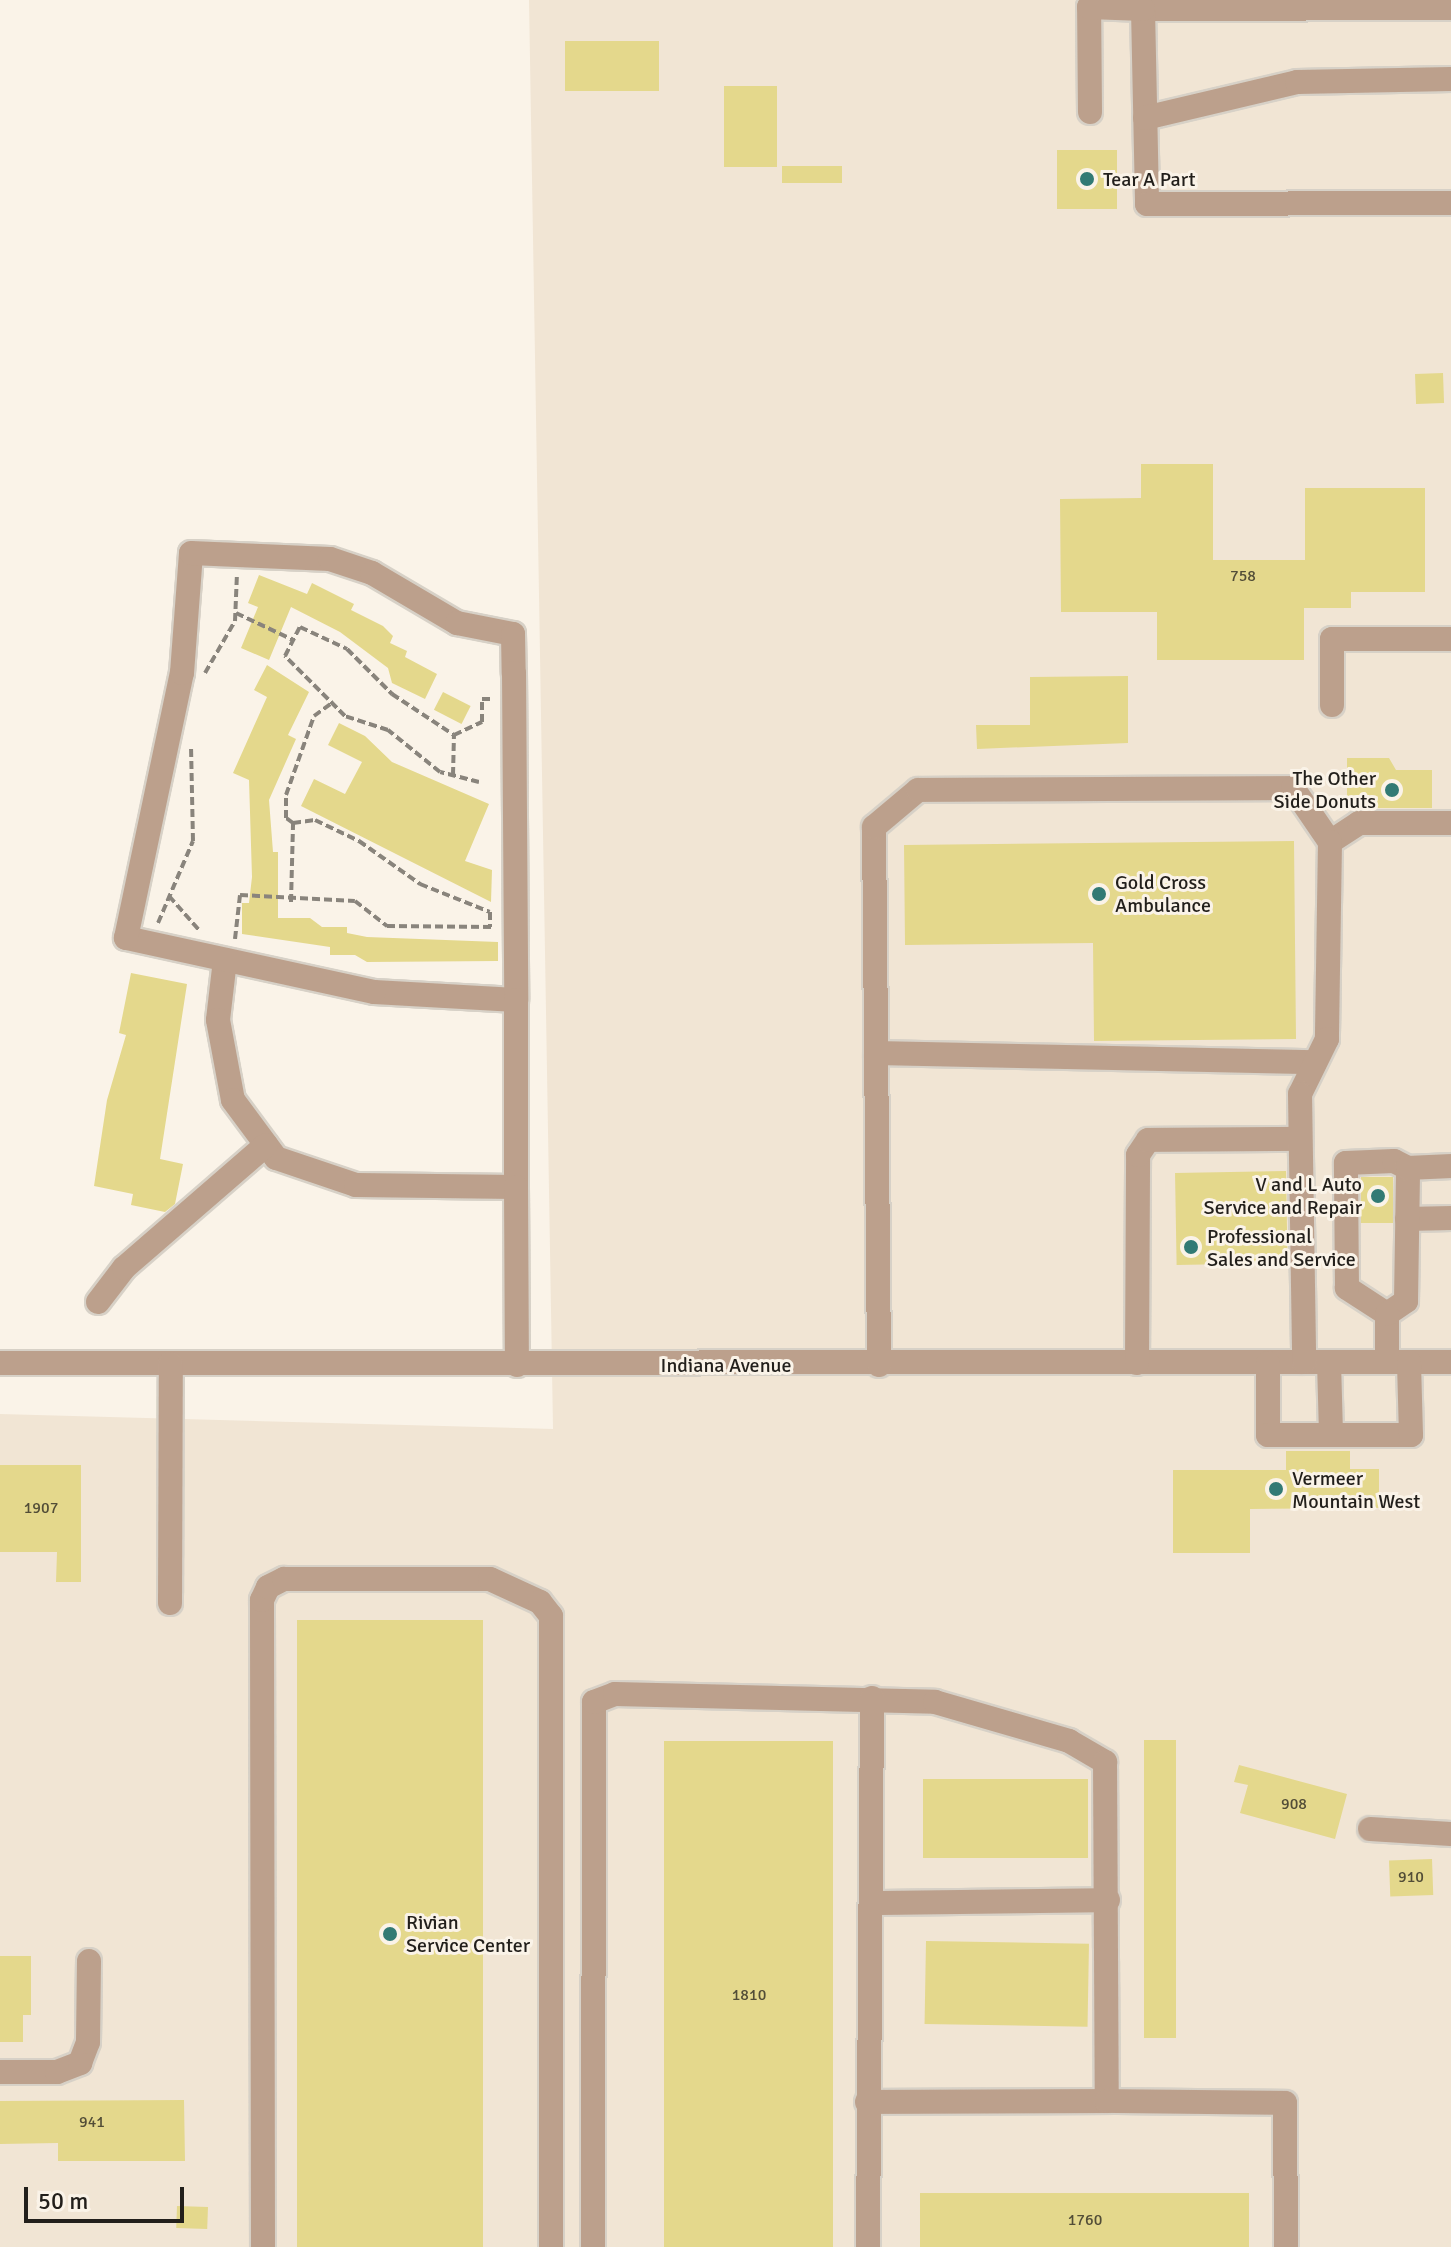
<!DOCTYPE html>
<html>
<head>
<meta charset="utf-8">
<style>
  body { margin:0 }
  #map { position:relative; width:1451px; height:2247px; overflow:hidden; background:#faf3e8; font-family:Signika,sans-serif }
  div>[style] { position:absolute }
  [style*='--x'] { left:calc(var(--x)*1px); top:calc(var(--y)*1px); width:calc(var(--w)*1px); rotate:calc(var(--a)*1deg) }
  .built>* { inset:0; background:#f1e5d4 }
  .building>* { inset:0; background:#e4d88c; transform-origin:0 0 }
  .path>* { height:4px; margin-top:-2px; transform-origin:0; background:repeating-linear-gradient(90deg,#89847c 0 8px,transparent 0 12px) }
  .roads { filter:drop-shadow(2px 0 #d7d1c7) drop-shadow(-2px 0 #d7d1c7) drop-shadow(0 2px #d7d1c7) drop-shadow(0 -2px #d7d1c7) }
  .minor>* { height:24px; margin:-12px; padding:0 12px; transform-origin:12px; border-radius:12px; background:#bca08c }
  .dots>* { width:22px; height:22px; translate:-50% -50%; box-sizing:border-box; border:4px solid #faf3e8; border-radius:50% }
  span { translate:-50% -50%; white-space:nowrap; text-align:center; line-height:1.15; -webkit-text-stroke:6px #faf3e8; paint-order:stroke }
  .number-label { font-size:16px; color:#524d37 }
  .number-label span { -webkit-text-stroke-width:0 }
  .poi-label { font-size:20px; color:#221f1b }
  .left { translate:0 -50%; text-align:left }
  .right { translate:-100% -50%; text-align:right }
  .street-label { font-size:20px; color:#221f1b }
  .scale { position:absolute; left:24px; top:2187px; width:160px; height:36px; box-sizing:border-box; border:4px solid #221f1b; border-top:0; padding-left:10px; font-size:24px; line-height:28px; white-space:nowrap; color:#221f1b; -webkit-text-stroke:6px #faf3e8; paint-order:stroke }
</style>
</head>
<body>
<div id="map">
  <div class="built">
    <div style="clip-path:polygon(529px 0,1451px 0,1451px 2247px,0 2247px,0 1414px,553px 1429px)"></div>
  </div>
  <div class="building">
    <div style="left:565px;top:41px;width:94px;height:50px"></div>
    <div style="left:724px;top:86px;width:53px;height:81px"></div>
    <div style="left:1057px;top:150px;width:60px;height:59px"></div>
    <div style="left:842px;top:166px;width:17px;height:60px;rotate:90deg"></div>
    <div style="left:1443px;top:373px;width:30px;height:28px;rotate:88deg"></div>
    <div style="clip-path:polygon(1141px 464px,1213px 464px,1213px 560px,1305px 560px,1305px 488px,1425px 488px,1425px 592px,1351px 592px,1351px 608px,1304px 608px,1304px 660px,1157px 660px,1157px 612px,1061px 612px,1060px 499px,1141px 498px)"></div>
    <div style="clip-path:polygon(259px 575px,307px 594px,312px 583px,354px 604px,351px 610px,383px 626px,393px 636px,390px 643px,407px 651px,405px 657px,437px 674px,425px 699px,392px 683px,388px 668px,340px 632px,291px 607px,269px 660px,241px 648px,258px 607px,248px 603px)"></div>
    <div style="clip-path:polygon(267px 665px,309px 692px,288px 735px,296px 739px,269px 800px,273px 852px,278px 852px,278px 918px,310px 918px,322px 927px,347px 927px,347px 933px,367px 937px,498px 942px,498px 961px,367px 962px,355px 955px,330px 955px,330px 947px,242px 934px,242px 903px,249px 903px,252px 877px,249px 780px,233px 773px,267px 697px,254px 690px)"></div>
    <div style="clip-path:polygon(1128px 676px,1128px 743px,977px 749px,976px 725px,1030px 725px,1030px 677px)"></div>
    <div style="left:443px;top:692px;width:31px;height:20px;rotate:27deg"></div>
    <div style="clip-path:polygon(339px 723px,365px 736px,392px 762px,489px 804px,465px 861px,492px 870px,491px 902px,301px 806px,314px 779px,345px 794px,362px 762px,328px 745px)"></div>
    <div style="clip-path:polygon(1347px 758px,1389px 758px,1396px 770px,1432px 770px,1432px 808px,1347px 808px)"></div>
    <div style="clip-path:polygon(1294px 841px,1296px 1039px,1094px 1041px,1093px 943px,905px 945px,904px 845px)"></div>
    <div style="clip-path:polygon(131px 973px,187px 984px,160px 1159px,183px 1164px,175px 1204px,165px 1212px,131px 1205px,133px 1194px,94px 1186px,107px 1100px,126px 1035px,119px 1033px)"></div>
    <div style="left:1286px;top:1171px;width:92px;height:111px;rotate:89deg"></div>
    <div style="left:1361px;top:1177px;width:32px;height:46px"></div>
    <div style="clip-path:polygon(1286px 1451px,1350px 1451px,1350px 1469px,1379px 1469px,1379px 1508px,1250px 1509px,1250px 1553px,1173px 1553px,1173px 1470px,1286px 1470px)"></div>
    <div style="clip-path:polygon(0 1465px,81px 1465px,81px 1582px,56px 1582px,57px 1552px,0 1552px)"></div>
    <div style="left:483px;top:1620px;width:627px;height:186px;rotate:90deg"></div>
    <div style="left:1144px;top:1740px;width:32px;height:298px"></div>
    <div style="left:664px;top:1741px;width:169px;height:506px"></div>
    <div style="clip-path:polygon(1239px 1765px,1347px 1794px,1335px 1839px,1240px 1813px,1248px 1785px,1234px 1782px)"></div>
    <div style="left:923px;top:1779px;width:165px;height:79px"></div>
    <div style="left:1432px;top:1859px;width:36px;height:43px;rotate:88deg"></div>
    <div style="left:926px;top:1941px;width:163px;height:83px;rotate:1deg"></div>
    <div style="clip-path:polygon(0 1956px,31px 1956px,31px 2015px,23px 2015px,23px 2042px,0 2042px)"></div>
    <div style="clip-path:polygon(184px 2100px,185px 2161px,58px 2161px,58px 2143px,0 2144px,0 2101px)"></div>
    <div style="left:920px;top:2193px;width:329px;height:54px"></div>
    <div style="left:177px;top:2206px;width:31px;height:22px;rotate:2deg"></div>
  </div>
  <div class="path">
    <div style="--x:236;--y:613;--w:63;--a:25.3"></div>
    <div style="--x:205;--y:673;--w:60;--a:-60"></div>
    <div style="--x:235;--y:621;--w:47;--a:-87.6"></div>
    <div style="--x:453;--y:775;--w:40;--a:-88.6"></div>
    <div style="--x:479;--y:782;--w:40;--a:-165.6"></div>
    <div style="--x:440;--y:772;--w:67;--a:-141.1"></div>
    <div style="--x:388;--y:730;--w:45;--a:-162"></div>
    <div style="--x:345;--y:716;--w:85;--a:-135"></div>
    <div style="--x:285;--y:656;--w:33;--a:-63"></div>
    <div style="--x:300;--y:627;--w:52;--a:25.1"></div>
    <div style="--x:347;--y:649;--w:64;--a:45"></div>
    <div style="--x:392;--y:694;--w:74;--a:33.5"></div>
    <div style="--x:454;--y:735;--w:31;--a:-25"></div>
    <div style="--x:482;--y:722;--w:23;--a:-90"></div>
    <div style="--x:482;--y:699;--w:10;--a:0"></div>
    <div style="--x:293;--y:823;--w:22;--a:-8"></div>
    <div style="--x:315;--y:820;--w:49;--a:25.5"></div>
    <div style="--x:359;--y:841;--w:75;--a:35.2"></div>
    <div style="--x:420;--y:884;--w:75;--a:21.8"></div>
    <div style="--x:490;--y:912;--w:15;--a:90"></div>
    <div style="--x:169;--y:896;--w:45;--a:48.6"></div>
    <div style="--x:291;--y:902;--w:79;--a:-88.5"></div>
    <div style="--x:293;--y:823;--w:9;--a:-144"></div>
    <div style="--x:286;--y:818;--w:23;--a:-90"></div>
    <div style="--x:286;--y:795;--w:84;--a:-70.5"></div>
    <div style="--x:314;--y:716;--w:24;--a:-36"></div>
    <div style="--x:158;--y:923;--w:89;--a:-66.9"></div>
    <div style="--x:193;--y:841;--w:94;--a:-91.2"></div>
    <div style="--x:235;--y:939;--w:44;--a:-83.5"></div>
    <div style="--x:240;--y:895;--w:115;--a:3"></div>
    <div style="--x:355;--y:901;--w:41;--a:38"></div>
    <div style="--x:387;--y:926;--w:106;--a:0.5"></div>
  </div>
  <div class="roads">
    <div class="minor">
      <div style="--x:1451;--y:8;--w:308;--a:179.8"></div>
      <div style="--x:1143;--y:9;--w:195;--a:88.8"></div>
      <div style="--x:1147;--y:204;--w:304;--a:-0.2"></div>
      <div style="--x:1090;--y:112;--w:105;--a:-90.5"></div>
      <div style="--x:1089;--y:7;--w:54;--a:2.1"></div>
      <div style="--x:1145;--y:118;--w:156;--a:-13.3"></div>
      <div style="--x:1297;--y:82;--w:154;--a:-1.1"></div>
      <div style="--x:1332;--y:705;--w:66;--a:-90"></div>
      <div style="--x:1332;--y:639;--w:119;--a:0"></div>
      <div style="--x:1330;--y:842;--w:35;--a:-33"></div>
      <div style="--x:1359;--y:823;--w:92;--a:0"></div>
      <div style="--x:225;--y:960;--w:60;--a:96.7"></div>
      <div style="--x:218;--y:1020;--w:81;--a:79.4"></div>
      <div style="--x:233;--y:1100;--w:72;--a:53.4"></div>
      <div style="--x:276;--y:1158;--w:84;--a:18.6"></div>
      <div style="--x:356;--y:1185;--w:160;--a:0.7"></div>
      <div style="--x:516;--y:1000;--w:142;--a:-176.8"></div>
      <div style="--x:374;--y:992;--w:254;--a:-167.7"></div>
      <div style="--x:126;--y:938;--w:271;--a:-78.1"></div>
      <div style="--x:182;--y:673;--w:120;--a:-85.7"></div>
      <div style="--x:191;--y:553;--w:139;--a:2.5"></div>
      <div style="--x:330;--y:559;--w:44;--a:18.4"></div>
      <div style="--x:372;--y:573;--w:99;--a:30.5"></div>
      <div style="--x:457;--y:623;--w:57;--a:11.1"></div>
      <div style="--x:513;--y:634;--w:39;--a:89"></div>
      <div style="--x:514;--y:673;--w:327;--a:89.6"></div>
      <div style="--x:516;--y:1000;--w:187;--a:90"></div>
      <div style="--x:516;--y:1187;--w:178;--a:89.7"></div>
      <div style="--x:876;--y:1053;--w:439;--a:1.2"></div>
      <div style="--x:1407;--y:1219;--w:44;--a:-1.3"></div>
      <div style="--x:98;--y:1302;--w:43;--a:-52.6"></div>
      <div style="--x:124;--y:1268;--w:188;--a:-40.9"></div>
      <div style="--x:1387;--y:1314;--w:48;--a:-147"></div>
      <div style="--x:1347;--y:1288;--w:125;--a:-90.5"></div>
      <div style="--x:1346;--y:1163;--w:48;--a:-2.4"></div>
      <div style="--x:1394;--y:1161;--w:16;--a:27"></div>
      <div style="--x:1329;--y:1362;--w:73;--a:88.4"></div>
      <div style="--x:1387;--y:1362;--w:48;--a:-90"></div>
      <div style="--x:1387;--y:1314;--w:23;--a:-34"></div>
      <div style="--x:1406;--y:1301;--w:133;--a:-89.1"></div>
      <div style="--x:1408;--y:1168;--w:43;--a:-2.7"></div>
      <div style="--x:0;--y:1363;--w:1451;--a:-0.04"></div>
      <div style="--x:1137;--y:1363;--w:208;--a:-89.7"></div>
      <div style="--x:1138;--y:1155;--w:18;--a:-56"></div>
      <div style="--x:1148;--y:1140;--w:152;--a:-0.4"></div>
      <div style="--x:1268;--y:1363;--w:72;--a:90"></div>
      <div style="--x:1268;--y:1435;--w:143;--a:0"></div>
      <div style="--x:1411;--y:1435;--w:73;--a:-91.6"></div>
      <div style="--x:879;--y:1365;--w:538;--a:-90.53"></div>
      <div style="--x:874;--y:827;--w:57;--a:-40.1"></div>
      <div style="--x:918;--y:790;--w:375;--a:-0.3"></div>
      <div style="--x:1293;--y:788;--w:65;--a:55.6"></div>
      <div style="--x:1330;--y:842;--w:197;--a:90.9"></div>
      <div style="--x:1327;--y:1039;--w:61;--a:116.1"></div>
      <div style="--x:1300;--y:1094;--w:268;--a:89.1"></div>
      <div style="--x:170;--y:1603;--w:239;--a:-89.8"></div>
      <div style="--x:1370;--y:1829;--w:81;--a:3.5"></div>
      <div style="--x:872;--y:1903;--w:236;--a:-0.7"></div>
      <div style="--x:0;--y:2072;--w:57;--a:0"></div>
      <div style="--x:57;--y:2072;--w:25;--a:-21"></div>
      <div style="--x:80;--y:2063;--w:22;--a:-69"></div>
      <div style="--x:88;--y:2042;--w:81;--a:-89.3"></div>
      <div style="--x:867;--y:2102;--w:240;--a:-0.2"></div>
      <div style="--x:263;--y:2247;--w:647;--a:-90.09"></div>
      <div style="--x:262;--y:1600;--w:14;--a:-65"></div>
      <div style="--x:268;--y:1587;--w:18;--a:-27"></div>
      <div style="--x:284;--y:1579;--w:206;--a:0"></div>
      <div style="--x:490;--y:1579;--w:55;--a:24.7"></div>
      <div style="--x:540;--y:1602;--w:18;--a:52"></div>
      <div style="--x:551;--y:1616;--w:631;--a:90"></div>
      <div style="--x:593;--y:2247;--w:545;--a:-89.89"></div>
      <div style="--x:594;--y:1702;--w:22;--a:-21"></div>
      <div style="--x:615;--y:1694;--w:320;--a:1.4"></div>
      <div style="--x:935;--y:1702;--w:140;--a:16.2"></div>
      <div style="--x:1069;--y:1741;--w:42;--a:30.3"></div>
      <div style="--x:1105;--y:1762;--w:339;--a:89.7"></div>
      <div style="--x:1107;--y:2101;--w:178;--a:0.6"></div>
      <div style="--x:1285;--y:2103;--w:144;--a:89.6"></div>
      <div style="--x:868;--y:2247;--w:549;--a:-89.58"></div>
    </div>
  </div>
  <div class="dots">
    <div style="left:1087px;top:179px;background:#327a74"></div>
    <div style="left:1392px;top:790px;background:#327a74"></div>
    <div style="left:1099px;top:894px;background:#327a74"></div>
    <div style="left:1378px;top:1196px;background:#327a74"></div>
    <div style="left:1191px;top:1247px;background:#327a74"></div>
    <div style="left:1276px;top:1489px;background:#327a74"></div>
    <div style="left:390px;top:1934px;background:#327a74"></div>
  </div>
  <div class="number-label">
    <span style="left:1243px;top:576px">758</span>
    <span style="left:41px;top:1508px">1907</span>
    <span style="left:1294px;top:1804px">908</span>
    <span style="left:1411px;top:1877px">910</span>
    <span style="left:749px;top:1995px">1810</span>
    <span style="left:92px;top:2122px">941</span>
    <span style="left:1085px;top:2220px">1760</span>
  </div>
  <div class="poi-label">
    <span class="left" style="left:1103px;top:179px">Tear A Part</span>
    <span class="right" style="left:1376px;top:790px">The Other<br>Side Donuts</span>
    <span class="left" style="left:1115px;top:894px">Gold Cross<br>Ambulance</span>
    <span class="right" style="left:1362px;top:1196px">V and L Auto<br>Service and Repair</span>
    <span class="left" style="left:1207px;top:1248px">Professional<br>Sales and Service</span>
    <span class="left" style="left:1292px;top:1490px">Vermeer<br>Mountain West</span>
    <span class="left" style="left:406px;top:1934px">Rivian<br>Service Center</span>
  </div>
  <div class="street-label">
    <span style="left:726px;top:1365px">Indiana Avenue</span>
  </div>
  <div class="scale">50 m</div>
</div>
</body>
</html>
